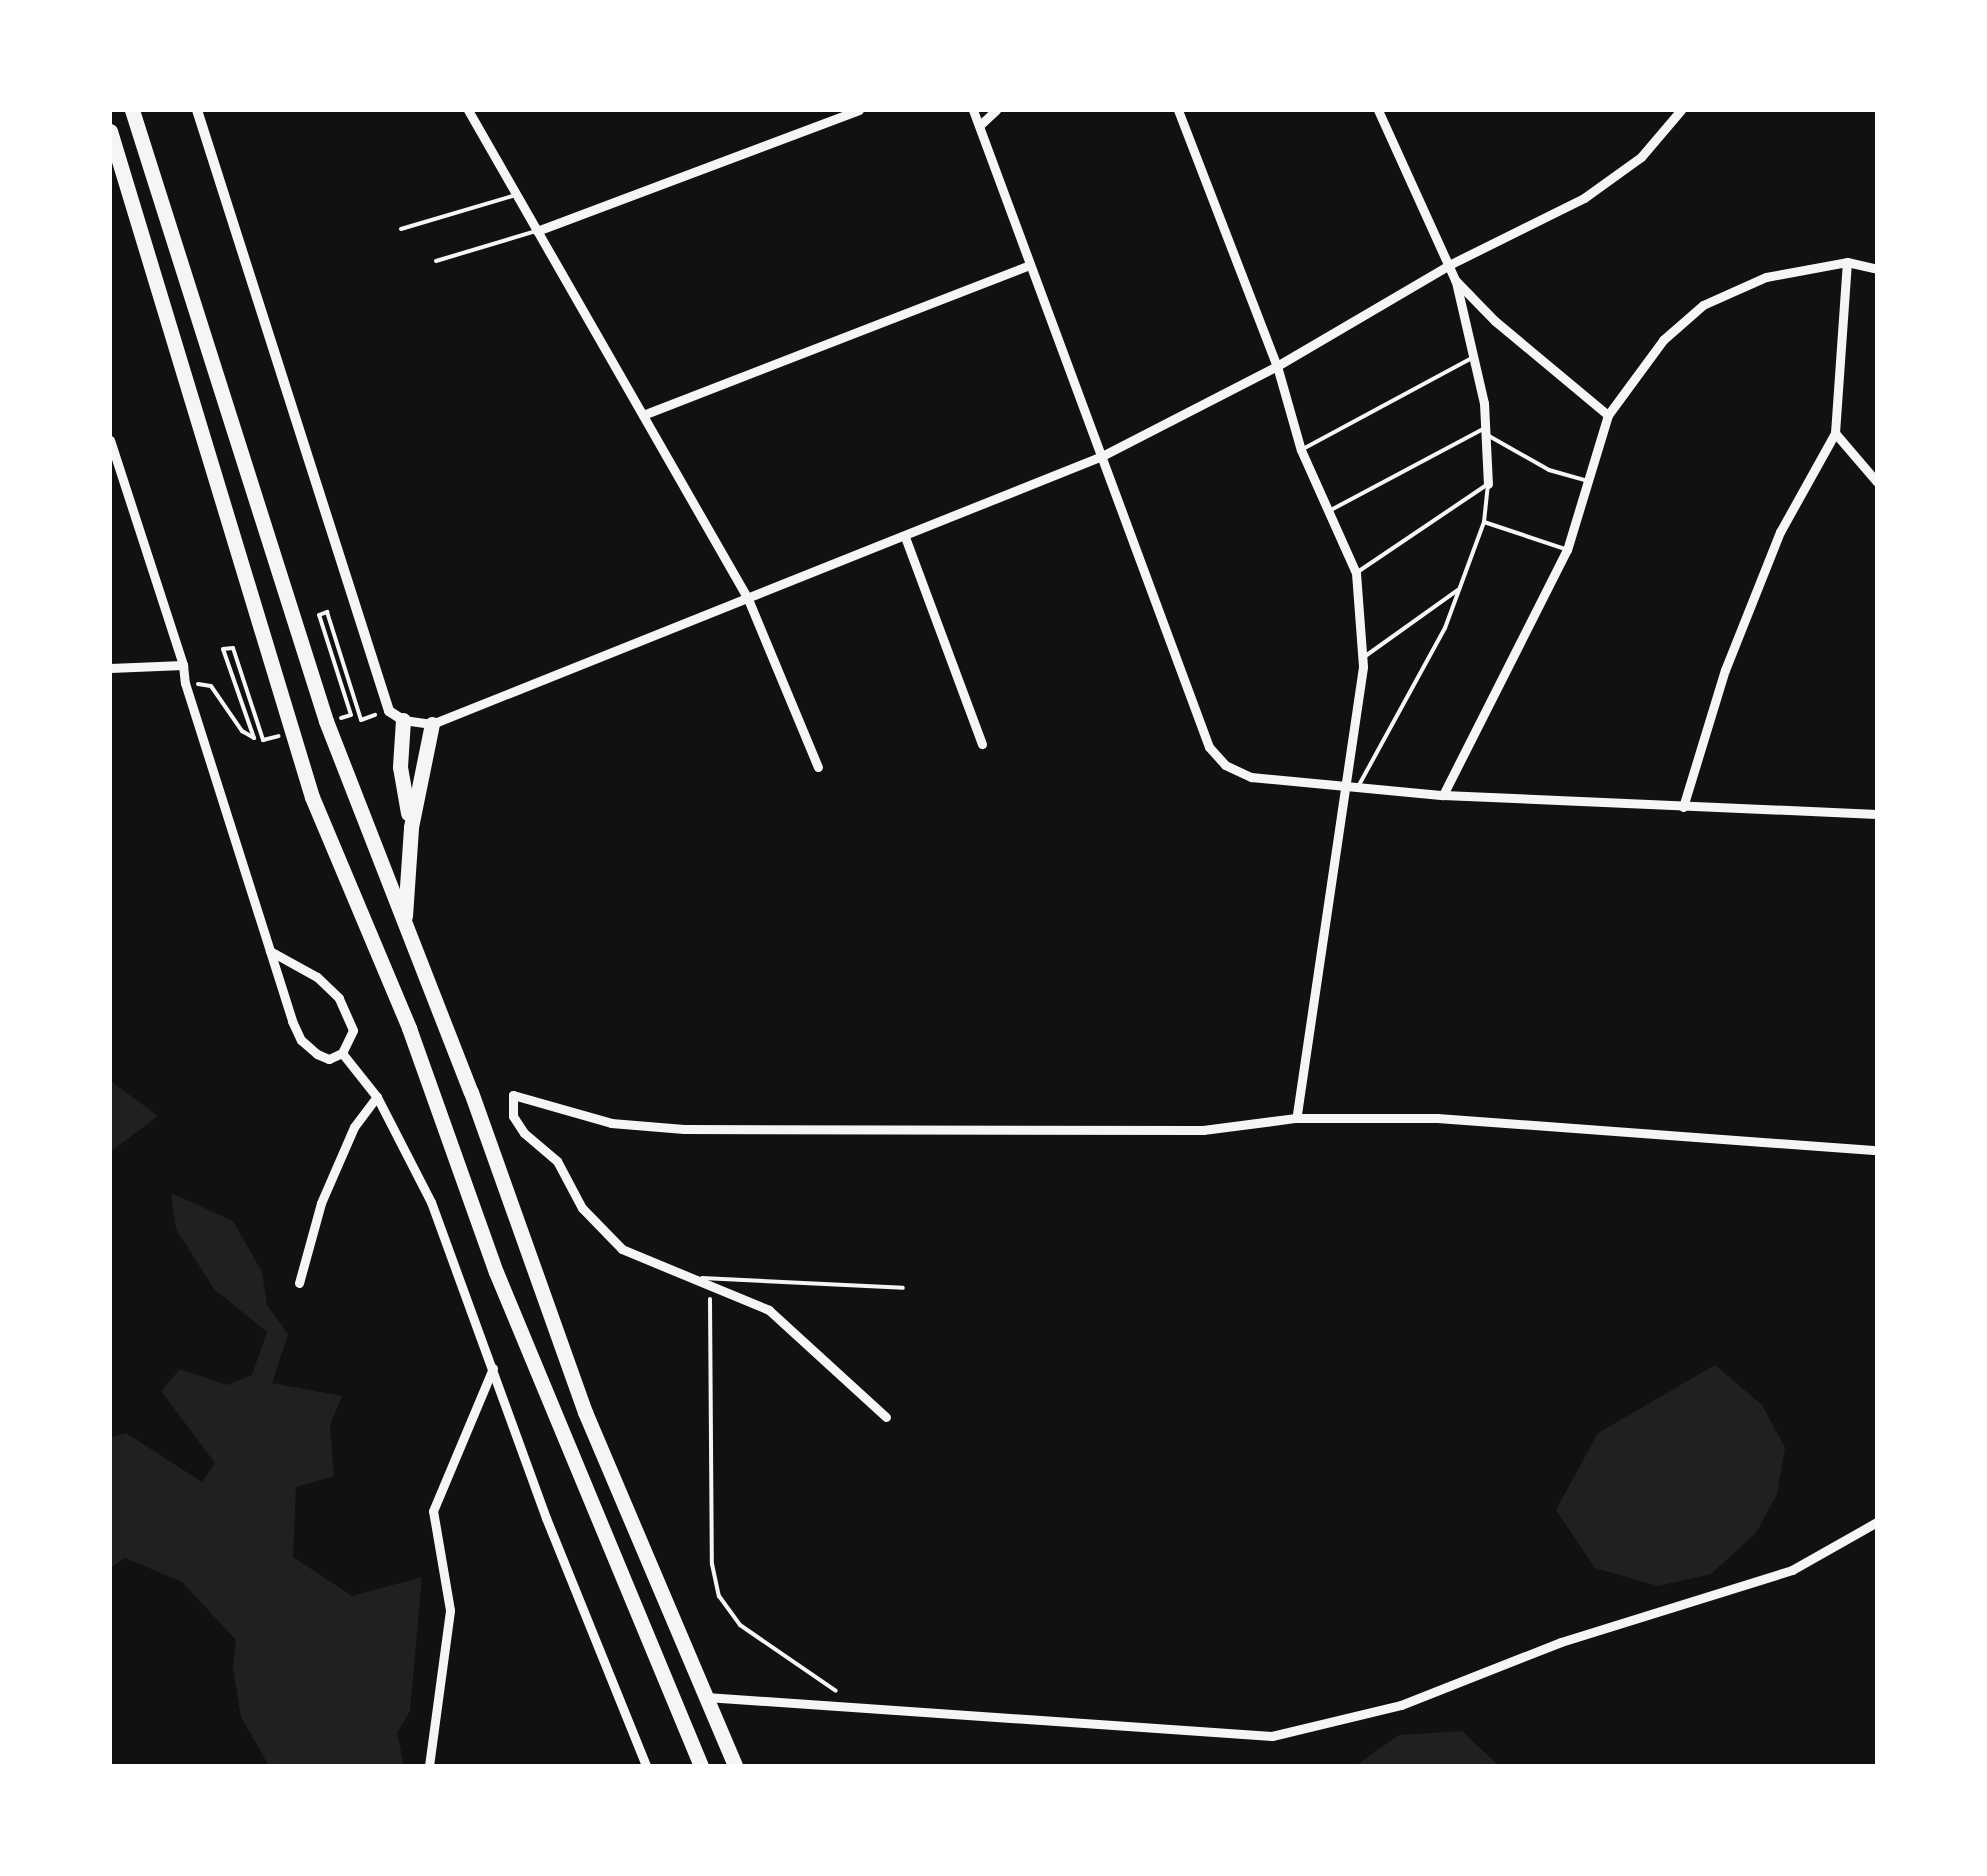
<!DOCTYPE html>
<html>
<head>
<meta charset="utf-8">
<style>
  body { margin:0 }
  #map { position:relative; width:1987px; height:1876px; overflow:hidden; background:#111; font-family:Rubik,sans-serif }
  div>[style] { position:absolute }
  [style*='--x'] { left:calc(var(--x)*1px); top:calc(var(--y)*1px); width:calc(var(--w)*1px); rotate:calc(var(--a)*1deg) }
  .green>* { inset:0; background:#202020 }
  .path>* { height:4px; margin:-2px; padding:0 2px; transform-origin:2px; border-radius:2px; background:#f5f5f5 }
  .service>* { height:4px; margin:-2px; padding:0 2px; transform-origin:2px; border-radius:2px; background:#f5f5f5 }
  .minor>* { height:9px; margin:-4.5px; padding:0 4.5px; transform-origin:4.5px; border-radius:4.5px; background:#f5f5f5 }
  .tertiary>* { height:10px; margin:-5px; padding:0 5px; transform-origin:5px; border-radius:5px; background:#f5f5f5 }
  .motorway>* { height:15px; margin:-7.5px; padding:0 7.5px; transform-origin:7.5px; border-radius:7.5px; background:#f5f5f5 }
  span { translate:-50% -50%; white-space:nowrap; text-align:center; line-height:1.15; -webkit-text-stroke:10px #fff; paint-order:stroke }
  .frame { position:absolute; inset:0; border:112px solid #fff; pointer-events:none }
</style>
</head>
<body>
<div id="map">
  <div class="green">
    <div style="clip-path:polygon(112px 1082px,158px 1116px,110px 1152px,110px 1087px)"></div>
    <div style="clip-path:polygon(171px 1193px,233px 1221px,262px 1272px,267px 1305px,288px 1334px,272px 1383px,342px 1396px,330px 1425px,334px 1476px,296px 1487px,293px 1557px,352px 1596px,422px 1577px,410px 1711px,397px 1733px,404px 1766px,269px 1766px,241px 1717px,233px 1669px,236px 1640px,182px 1582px,125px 1558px,110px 1568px,110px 1438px,126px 1433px,202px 1482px,215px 1463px,161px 1391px,180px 1369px,227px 1385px,252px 1375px,267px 1332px,214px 1289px,176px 1229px)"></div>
    <div style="clip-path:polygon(1715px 1365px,1762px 1405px,1785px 1448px,1777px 1494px,1756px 1533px,1711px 1574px,1658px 1586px,1595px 1568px,1556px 1510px,1598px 1433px)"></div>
    <div style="clip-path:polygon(1462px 1731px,1499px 1766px,1355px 1766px,1399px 1735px)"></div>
  </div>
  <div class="path">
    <div style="--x:198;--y:684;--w:13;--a:9"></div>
    <div style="--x:211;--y:686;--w:55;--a:55.4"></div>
    <div style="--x:242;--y:731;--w:14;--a:30"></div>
    <div style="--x:254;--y:738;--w:94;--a:-109.2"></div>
    <div style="--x:223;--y:649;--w:10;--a:-6"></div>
    <div style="--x:233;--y:648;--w:97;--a:71.9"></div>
    <div style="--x:263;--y:740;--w:16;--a:-14"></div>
    <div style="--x:341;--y:718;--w:10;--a:-17"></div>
    <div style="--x:351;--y:715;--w:105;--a:-107.7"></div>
    <div style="--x:319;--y:615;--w:9;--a:-21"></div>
    <div style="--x:327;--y:612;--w:113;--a:72.5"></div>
    <div style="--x:361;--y:720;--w:15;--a:-20"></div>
    <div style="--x:710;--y:1299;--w:265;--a:89.6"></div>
    <div style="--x:712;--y:1564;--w:33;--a:78"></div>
    <div style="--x:719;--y:1596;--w:36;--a:54"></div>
    <div style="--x:740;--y:1625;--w:116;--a:34.5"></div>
  </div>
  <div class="service">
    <div style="--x:401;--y:229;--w:120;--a:-16.5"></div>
    <div style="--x:436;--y:261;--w:104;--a:-16.7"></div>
    <div style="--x:1489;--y:436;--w:69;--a:29.5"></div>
    <div style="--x:1549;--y:470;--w:41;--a:15.8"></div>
    <div style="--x:1301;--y:450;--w:192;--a:-28.3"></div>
    <div style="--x:1329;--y:511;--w:174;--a:-28"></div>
    <div style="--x:1484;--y:522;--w:85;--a:18.4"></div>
    <div style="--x:1359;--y:571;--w:156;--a:-34"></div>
    <div style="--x:1364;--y:657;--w:115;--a:-35.5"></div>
    <div style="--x:1359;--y:785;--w:179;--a:-61.3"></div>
    <div style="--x:1445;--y:628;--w:113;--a:-69.8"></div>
    <div style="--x:1484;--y:522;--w:38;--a:-84"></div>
    <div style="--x:702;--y:1278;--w:201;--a:2.8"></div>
  </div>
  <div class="minor">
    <div style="--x:468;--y:110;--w:563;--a:60.2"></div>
    <div style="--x:748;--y:599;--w:182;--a:67.4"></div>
    <div style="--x:973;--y:110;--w:679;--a:69.67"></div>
    <div style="--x:1209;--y:747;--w:24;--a:48"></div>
    <div style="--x:1225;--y:765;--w:29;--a:25"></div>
    <div style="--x:1251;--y:777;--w:193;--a:5.4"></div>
    <div style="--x:1443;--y:795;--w:434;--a:2.5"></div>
    <div style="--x:1178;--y:110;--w:274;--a:68.9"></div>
    <div style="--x:1277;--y:366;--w:87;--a:74.1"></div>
    <div style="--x:1301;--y:450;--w:135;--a:65.9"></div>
    <div style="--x:1356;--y:573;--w:94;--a:85.7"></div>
    <div style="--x:1363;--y:667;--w:456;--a:98.4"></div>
    <div style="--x:1378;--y:110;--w:187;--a:65.6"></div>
    <div style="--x:1455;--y:280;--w:57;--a:45.7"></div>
    <div style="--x:1495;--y:321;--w:147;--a:39.8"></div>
    <div style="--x:980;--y:125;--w:22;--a:-43"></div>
    <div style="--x:537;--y:231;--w:344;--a:-20.6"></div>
    <div style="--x:1456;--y:282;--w:124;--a:77"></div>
    <div style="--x:1484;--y:403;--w:81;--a:87.2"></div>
    <div style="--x:643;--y:415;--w:415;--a:-21.2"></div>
    <div style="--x:1835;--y:433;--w:65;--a:49.4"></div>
    <div style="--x:110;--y:440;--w:237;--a:72"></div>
    <div style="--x:183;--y:665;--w:18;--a:84"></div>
    <div style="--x:185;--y:683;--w:355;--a:72.4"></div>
    <div style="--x:292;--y:1021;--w:21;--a:65"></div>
    <div style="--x:301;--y:1040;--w:21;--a:41"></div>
    <div style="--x:317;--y:1054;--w:13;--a:23"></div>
    <div style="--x:329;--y:1059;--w:14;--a:-25"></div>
    <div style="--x:342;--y:1053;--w:25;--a:-64"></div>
    <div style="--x:353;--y:1030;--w:35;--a:-114"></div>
    <div style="--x:339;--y:998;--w:30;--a:-136"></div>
    <div style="--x:317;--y:977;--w:54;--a:-151"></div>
    <div style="--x:905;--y:537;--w:221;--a:69.6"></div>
    <div style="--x:110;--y:668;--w:73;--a:-2.4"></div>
    <div style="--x:403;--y:720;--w:29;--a:8"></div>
    <div style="--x:432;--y:724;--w:722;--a:-21.8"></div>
    <div style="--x:1102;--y:456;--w:197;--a:-27.2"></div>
    <div style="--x:1277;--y:366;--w:202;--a:-30.4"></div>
    <div style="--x:1451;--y:264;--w:148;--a:-26.4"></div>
    <div style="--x:1584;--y:198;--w:70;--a:-35.7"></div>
    <div style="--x:1641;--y:157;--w:62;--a:-49.6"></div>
    <div style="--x:1443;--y:795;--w:275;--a:-63.2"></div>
    <div style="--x:1567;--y:550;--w:141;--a:-73.1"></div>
    <div style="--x:1608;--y:415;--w:93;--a:-53.7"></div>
    <div style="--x:1663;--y:340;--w:53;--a:-41.2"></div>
    <div style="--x:1703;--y:305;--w:69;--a:-24"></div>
    <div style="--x:1766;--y:277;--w:82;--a:-10.5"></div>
    <div style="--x:1847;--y:262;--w:31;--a:13"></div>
    <div style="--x:1683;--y:807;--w:143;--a:-73"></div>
    <div style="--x:1725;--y:670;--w:149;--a:-68.3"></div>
    <div style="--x:1780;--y:532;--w:113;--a:-60.9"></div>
    <div style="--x:1835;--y:433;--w:171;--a:-86"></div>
    <div style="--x:342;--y:1053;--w:56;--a:51.5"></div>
    <div style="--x:377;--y:1097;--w:118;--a:62.8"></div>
    <div style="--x:431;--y:1202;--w:336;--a:70"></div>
    <div style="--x:546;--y:1518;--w:267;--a:68"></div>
    <div style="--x:299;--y:1283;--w:83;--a:-74.6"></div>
    <div style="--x:321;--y:1203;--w:83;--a:-66.5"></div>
    <div style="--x:354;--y:1127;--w:38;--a:-53"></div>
    <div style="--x:886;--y:1417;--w:159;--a:-137.6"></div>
    <div style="--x:769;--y:1310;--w:159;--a:-157.5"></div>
    <div style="--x:622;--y:1249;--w:57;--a:-134.3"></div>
    <div style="--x:582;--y:1208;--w:53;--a:-118"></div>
    <div style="--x:557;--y:1161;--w:43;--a:-139.7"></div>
    <div style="--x:524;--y:1133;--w:20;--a:-123"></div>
    <div style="--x:513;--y:1116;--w:21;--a:-90"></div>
    <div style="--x:513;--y:1095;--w:102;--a:15.9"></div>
    <div style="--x:611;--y:1123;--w:73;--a:4.7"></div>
    <div style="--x:684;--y:1129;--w:519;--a:0.11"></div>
    <div style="--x:1203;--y:1130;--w:94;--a:-7.4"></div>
    <div style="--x:1296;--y:1118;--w:141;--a:0"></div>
    <div style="--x:1437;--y:1118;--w:441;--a:4.2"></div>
    <div style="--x:706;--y:1697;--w:567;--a:3.94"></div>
    <div style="--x:1272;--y:1736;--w:133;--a:-13.5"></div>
    <div style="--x:1401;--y:1705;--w:172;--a:-21.5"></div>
    <div style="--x:1561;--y:1642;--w:242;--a:-17.3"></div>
    <div style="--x:1792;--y:1570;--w:98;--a:-29.5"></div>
    <div style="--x:429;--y:1766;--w:157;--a:-82.3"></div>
    <div style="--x:450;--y:1610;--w:100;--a:-99.7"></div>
    <div style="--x:433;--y:1511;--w:155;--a:-67.2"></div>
  </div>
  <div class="tertiary">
    <div style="--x:197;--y:110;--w:631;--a:72.28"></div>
    <div style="--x:389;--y:711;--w:17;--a:33"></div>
  </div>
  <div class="motorway">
    <div style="--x:132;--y:110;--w:641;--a:72.38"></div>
    <div style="--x:326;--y:721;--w:398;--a:68.7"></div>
    <div style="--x:471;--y:1092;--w:340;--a:70.4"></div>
    <div style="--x:585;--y:1412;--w:384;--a:67"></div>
    <div style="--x:110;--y:131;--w:696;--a:73.13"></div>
    <div style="--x:312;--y:797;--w:251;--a:67.2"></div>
    <div style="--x:409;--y:1028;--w:259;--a:70.4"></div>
    <div style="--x:496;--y:1272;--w:535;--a:67.46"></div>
    <div style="--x:403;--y:720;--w:47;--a:93.7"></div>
    <div style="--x:400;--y:767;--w:47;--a:80.1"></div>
    <div style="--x:405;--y:916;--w:89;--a:-86.1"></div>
    <div style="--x:411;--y:827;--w:105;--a:-78.5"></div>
  </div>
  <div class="frame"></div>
</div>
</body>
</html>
